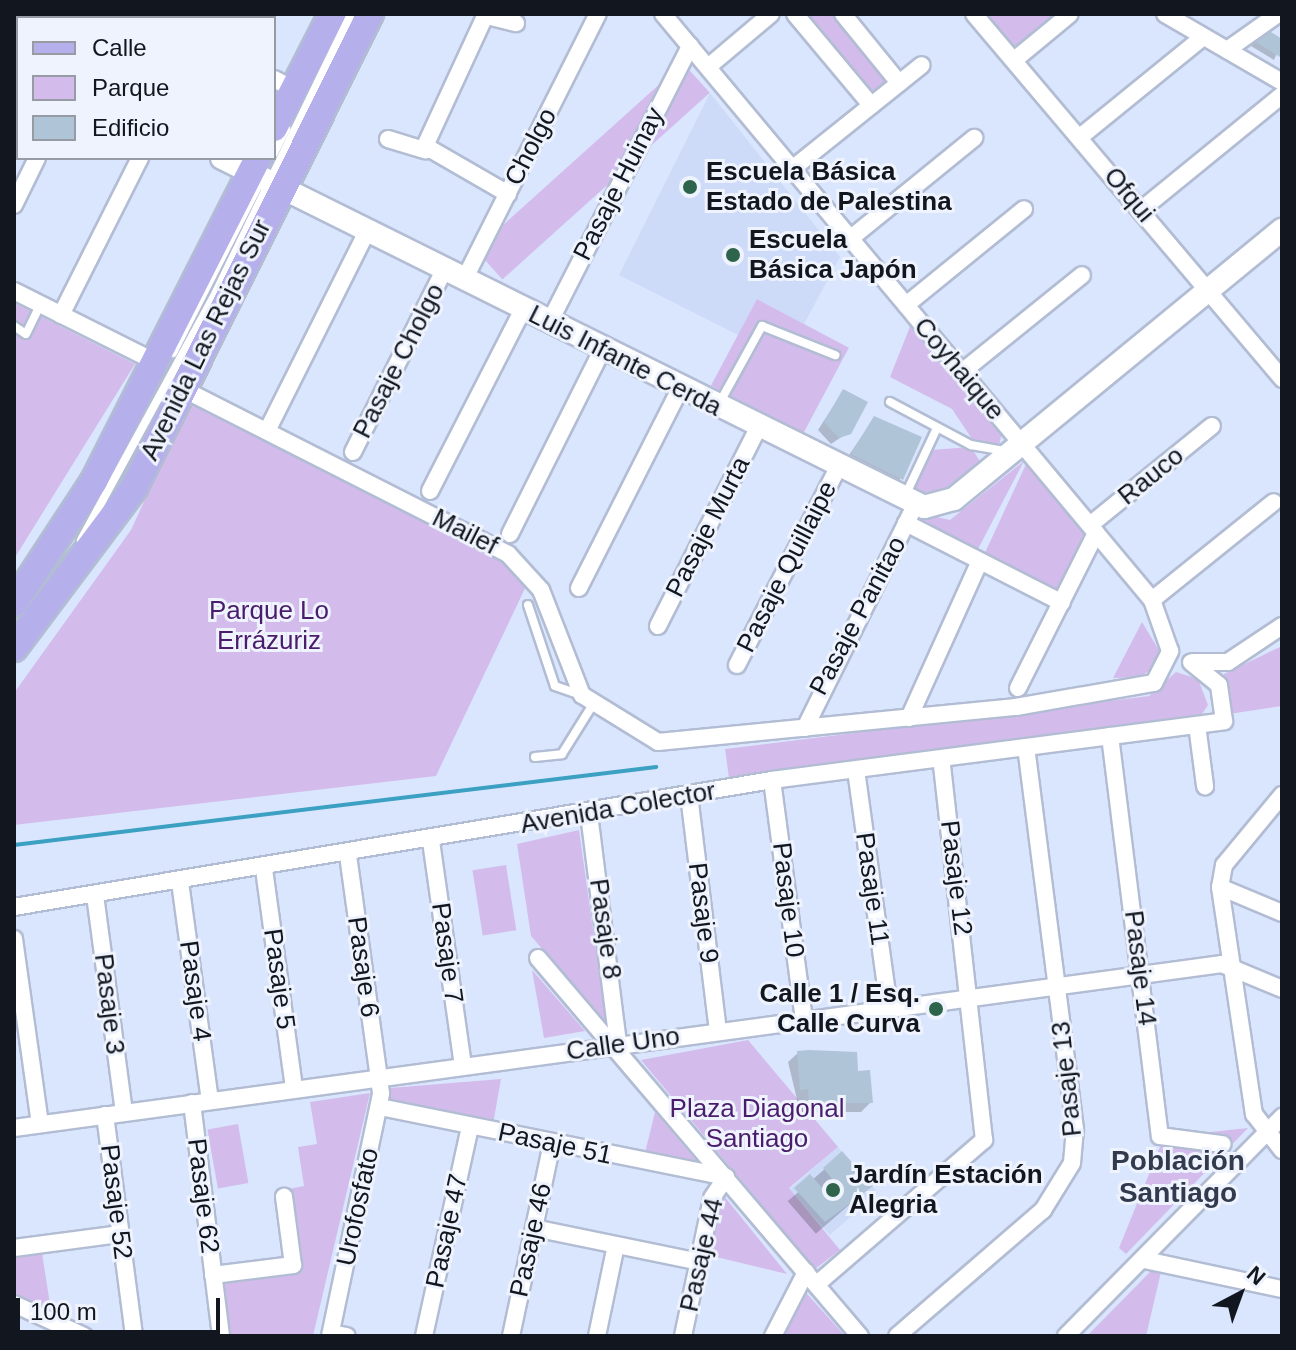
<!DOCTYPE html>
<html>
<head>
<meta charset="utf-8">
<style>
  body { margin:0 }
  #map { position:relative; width:1296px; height:1350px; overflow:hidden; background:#dae6fe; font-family:Arial,sans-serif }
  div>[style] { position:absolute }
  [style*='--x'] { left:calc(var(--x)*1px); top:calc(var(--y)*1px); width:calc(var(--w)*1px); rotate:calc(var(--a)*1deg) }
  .built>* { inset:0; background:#cddbf9; transform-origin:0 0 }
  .green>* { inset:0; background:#d3bcec; transform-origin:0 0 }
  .shadow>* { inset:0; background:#0003; transform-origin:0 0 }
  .stream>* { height:4px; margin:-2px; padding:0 2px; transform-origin:2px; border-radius:2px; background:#3ba0c1 }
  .building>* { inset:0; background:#afc4d6 }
  .roads { filter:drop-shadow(2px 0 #b2bdd4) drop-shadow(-2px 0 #b2bdd4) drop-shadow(0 2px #b2bdd4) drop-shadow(0 -2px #b2bdd4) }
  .lane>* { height:8px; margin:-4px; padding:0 4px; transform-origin:4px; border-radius:4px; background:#fff }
  .street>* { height:16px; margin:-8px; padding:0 8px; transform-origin:8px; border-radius:8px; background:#fff }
  .secondary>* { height:22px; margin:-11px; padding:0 11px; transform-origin:11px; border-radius:11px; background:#fff }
  .primary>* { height:26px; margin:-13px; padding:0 13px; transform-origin:13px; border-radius:13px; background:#b5afec }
  .dots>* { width:22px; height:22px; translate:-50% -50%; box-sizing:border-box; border:4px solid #eef3fd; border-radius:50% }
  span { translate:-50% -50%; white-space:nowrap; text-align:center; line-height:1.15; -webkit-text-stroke:6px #eef3fd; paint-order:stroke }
  .street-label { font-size:26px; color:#12161e }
  .poi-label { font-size:26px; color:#12161e; font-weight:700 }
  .left { translate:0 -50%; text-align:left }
  .right { translate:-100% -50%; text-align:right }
  .park-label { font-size:26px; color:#4a1c6c }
  .neighbourhood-label { font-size:28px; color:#323b4e; font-weight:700 }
  .frame { position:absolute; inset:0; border:16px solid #12161e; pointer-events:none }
  .legend { position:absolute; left:16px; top:16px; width:260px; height:144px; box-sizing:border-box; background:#eef3fd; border:2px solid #969ba4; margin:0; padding:10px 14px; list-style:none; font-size:24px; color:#12161e }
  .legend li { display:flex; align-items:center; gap:16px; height:40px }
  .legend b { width:40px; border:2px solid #969ba4 }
  .north { position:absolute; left:1200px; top:1254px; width:80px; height:80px; -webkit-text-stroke:6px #eef3fd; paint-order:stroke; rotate:41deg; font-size:22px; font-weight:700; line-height:32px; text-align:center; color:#12161e }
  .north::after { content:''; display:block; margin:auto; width:28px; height:36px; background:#12161e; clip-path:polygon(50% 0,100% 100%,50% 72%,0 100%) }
  .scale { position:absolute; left:16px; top:1298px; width:204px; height:36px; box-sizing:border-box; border:4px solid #12161e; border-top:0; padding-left:10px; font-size:24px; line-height:28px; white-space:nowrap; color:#12161e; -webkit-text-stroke:6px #eef3fd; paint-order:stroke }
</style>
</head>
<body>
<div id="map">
  <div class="built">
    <div style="clip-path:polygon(710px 93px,840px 257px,804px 324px,757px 299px,738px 335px,619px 275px)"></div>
    <div style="left:838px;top:1147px;width:61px;height:64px;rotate:49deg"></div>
  </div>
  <div class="green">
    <div style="clip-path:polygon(802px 14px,834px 14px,890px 84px,871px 100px)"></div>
    <div style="clip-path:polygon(983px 14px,1060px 14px,1013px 50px)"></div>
    <div style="left:683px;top:63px;width:40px;height:279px;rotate:48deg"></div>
    <div style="left:757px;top:299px;width:104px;height:98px;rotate:28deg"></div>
    <div style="clip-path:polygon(14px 303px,135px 364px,14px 559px)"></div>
    <div style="clip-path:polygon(911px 324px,1002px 432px,999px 446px,974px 442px,952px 409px,890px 377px)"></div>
    <div style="clip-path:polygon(191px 399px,501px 557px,528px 582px,436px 776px,14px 825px,14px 693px,131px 530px)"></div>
    <div style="clip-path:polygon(930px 450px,971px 447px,981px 463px,943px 492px,912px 493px)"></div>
    <div style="clip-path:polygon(1024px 461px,976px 553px,910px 522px,915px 512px,950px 520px)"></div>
    <div style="clip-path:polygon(1027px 462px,1085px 531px,1056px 595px,983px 557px)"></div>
    <div style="clip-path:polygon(1142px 622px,1160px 652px,1153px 668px,1140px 677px,1113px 678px)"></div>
    <div style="clip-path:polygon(1282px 646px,1282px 706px,1229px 714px,1224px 674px)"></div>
    <div style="clip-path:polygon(1176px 672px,1198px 679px,1208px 705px,1202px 714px,729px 778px,725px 749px,1149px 696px)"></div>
    <div style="clip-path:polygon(579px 830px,606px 1023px,531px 936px,517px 844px)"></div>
    <div style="left:506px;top:865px;width:66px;height:34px;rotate:81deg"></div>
    <div style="clip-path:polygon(532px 970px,585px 1031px,544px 1038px)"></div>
    <div style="clip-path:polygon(748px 1040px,838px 1147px,789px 1188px,840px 1250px,815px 1269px,641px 1060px)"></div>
    <div style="clip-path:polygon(501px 1079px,493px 1124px,389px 1107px,390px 1088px)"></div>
    <div style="clip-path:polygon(370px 1093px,313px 1336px,226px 1336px,215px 1267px,288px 1255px,278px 1191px,304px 1186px,298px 1147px,317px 1144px,310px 1102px)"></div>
    <div style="clip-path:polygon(655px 1112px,705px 1171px,645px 1153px)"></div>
    <div style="left:238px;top:1124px;width:60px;height:31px;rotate:80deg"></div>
    <div style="clip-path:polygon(1248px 1128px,1126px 1254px,1119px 1248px,1164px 1137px)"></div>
    <div style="clip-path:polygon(724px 1196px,787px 1274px,708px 1255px)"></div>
    <div style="clip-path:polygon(42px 1253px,52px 1317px,14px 1298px,14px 1255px)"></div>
    <div style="clip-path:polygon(1152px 1270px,1161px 1272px,1146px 1336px,1088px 1335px)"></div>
    <div style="clip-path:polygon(800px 1286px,845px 1336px,779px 1336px)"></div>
  </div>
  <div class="shadow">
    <div style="clip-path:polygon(1263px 29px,1282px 41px,1274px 60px,1251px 46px)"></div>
    <div style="clip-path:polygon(843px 391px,849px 432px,831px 444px,818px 430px)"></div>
    <div style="clip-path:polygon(874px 418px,901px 478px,891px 488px,843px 464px)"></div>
    <div style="clip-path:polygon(798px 1053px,856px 1073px,871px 1102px,861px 1112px,800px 1112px,788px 1062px)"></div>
    <div style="left:842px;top:1154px;width:43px;height:72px;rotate:49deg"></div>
  </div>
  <div class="stream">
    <div style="--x:14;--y:845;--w:647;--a:-6.93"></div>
  </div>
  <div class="building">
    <div style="clip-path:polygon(1263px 27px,1282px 39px,1280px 57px,1254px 41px)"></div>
    <div style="clip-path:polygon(843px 389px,868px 402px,851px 434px,839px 438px,824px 422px)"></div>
    <div style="clip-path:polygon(874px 416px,922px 437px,903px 480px,851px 454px)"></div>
    <div style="clip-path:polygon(809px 1050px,857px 1052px,858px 1071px,870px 1070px,873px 1103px,809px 1103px,808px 1089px,800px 1090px,797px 1051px)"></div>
    <div style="clip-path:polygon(842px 1151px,873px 1186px,825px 1222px,794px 1188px,810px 1174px,823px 1189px,833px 1180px,823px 1168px)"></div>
  </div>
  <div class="roads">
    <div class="lane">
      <div style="--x:274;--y:153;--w:27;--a:-63"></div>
      <div style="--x:14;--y:326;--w:14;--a:34"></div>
      <div style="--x:26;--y:334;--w:32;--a:-64"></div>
      <div style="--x:173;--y:353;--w:194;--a:-63"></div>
      <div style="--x:720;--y:402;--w:87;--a:-61.1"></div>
      <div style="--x:762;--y:326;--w:79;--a:21.7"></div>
      <div style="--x:890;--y:402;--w:92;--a:28"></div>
      <div style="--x:971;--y:445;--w:35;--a:10"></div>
      <div style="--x:905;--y:496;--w:75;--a:-64.8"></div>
      <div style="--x:81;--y:540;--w:282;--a:-61.4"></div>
      <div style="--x:216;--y:292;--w:309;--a:-64.1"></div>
      <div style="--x:528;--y:605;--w:85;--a:71.6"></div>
      <div style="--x:555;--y:686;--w:28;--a:19"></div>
      <div style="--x:535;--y:757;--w:27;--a:-6"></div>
      <div style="--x:562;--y:754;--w:57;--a:-58"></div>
    </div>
    <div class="street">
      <div style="--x:486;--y:14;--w:145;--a:114.8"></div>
      <div style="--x:425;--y:146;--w:96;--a:30"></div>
      <div style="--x:795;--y:14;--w:119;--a:50.1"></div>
      <div style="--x:843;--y:14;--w:89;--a:50.9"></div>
      <div style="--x:974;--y:14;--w:478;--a:49.8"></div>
      <div style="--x:1165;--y:14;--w:135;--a:30.2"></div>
      <div style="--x:487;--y:16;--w:30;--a:14"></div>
      <div style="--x:96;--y:18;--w:4;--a:-63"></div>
      <div style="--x:207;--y:18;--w:4;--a:-63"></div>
      <div style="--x:1227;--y:50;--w:62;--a:-35.2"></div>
      <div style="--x:1018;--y:57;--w:67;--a:-39.6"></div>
      <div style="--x:708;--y:67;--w:82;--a:-40.1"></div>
      <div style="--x:274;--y:79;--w:22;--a:27"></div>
      <div style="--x:1080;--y:137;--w:159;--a:-39.1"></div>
      <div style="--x:388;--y:139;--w:39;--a:17"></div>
      <div style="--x:792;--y:169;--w:166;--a:-38.7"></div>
      <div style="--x:14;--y:205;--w:52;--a:-63.9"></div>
      <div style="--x:1141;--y:210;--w:182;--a:-39.2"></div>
      <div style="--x:851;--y:238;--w:159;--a:-39.1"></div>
      <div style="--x:464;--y:280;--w:298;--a:-63.3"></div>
      <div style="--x:14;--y:291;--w:157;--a:26.6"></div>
      <div style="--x:906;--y:305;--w:152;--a:-39.1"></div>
      <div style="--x:61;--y:315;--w:176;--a:-63.3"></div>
      <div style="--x:549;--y:323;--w:311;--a:-63"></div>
      <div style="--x:962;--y:372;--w:154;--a:-38.9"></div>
      <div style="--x:183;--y:389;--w:364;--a:26.9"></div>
      <div style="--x:508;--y:554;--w:49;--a:47.5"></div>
      <div style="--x:541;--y:590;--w:113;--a:68.7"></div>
      <div style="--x:582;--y:695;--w:89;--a:31.7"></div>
      <div style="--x:658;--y:742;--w:360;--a:-5.6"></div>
      <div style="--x:1016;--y:707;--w:140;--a:-9.9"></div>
      <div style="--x:1154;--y:683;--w:36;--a:-63"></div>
      <div style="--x:1170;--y:651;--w:54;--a:-109.4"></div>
      <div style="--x:1152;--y:600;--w:763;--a:-129.84"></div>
      <div style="--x:267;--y:431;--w:224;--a:-63.4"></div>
      <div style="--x:353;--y:452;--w:203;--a:-63.4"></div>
      <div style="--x:430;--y:491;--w:204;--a:-62.9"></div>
      <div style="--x:906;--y:523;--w:175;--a:27.1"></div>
      <div style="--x:1090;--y:525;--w:157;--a:-39.1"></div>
      <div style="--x:510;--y:534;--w:206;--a:-63.4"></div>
      <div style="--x:579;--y:588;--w:223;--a:-63.1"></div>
      <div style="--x:1152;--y:600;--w:156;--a:-38.8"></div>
      <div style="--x:658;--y:626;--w:222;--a:-63.2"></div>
      <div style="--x:1194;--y:662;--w:34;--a:0"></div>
      <div style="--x:1228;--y:662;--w:65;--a:-33.7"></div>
      <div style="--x:737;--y:665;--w:221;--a:-62.9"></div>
      <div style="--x:1018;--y:688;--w:174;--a:-63.3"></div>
      <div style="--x:909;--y:718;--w:172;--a:-65.7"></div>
      <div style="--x:1197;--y:725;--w:62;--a:82.5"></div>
      <div style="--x:805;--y:728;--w:249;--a:-63.7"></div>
      <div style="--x:1110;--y:736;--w:403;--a:82.9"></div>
      <div style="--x:1160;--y:1136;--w:63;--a:7.4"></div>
      <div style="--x:856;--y:770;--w:241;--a:82.1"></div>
      <div style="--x:772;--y:780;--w:242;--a:82.4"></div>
      <div style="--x:689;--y:795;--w:238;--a:83"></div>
      <div style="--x:1282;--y:795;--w:91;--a:129.6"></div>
      <div style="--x:1224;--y:865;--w:22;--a:100"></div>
      <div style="--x:1220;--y:887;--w:230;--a:81.5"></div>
      <div style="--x:1254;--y:1114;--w:46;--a:52.1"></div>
      <div style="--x:589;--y:814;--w:233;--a:82.8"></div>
      <div style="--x:431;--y:841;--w:227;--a:81.9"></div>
      <div style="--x:264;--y:869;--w:222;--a:82.2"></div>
      <div style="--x:180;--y:882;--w:221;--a:82.2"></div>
      <div style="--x:1220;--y:887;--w:67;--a:22.8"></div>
      <div style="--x:95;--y:895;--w:220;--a:82.4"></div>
      <div style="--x:14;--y:907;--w:769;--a:-9.51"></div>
      <div style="--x:772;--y:780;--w:456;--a:-7.4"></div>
      <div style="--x:1224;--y:721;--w:36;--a:-98"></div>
      <div style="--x:1219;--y:685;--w:36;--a:-141"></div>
      <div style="--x:14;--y:939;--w:187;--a:82"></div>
      <div style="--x:538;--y:958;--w:497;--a:49.6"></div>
      <div style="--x:192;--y:1103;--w:235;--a:82.9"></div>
      <div style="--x:385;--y:1108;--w:348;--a:11.4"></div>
      <div style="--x:105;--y:1115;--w:223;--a:82.5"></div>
      <div style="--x:14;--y:1128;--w:1219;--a:-7.73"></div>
      <div style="--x:1222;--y:964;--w:65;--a:22.6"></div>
      <div style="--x:534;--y:1228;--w:168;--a:11.6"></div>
      <div style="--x:14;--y:1248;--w:108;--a:-7.5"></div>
      <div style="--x:1145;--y:1260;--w:140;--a:12"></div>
      <div style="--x:213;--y:1275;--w:81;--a:-7.1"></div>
      <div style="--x:293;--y:1265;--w:69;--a:-97.5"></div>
      <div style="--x:817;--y:1284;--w:221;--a:-40.8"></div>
      <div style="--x:984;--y:1140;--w:383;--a:-96.4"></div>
      <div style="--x:14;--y:1304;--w:77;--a:24.6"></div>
      <div style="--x:331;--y:1333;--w:16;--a:11"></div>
      <div style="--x:330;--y:1336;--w:248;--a:-78.1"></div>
      <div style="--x:381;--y:1093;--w:239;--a:-97.9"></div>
      <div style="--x:424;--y:1336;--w:215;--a:-77.6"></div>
      <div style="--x:511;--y:1336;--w:197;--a:-78"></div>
      <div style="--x:597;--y:1336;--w:93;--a:-78.2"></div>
      <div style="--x:683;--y:1336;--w:141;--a:-78.1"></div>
      <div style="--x:712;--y:1198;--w:25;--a:-56"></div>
      <div style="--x:773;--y:1336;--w:72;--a:-62.7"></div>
      <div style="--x:897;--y:1336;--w:193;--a:-40.8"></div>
      <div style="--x:1043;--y:1210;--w:55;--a:-58.3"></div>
      <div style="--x:1072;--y:1163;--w:34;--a:-85"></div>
      <div style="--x:1075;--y:1129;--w:385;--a:-97.3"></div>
      <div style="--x:1066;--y:1336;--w:308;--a:-45.4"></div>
    </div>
    <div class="secondary">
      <div style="--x:14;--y:53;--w:4;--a:27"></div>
      <div style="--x:222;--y:158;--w:784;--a:26.43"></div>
      <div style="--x:924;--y:507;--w:31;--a:-15"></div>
      <div style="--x:954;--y:499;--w:424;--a:-39.4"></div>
    </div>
    <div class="primary">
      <div style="--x:274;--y:128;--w:128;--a:-63"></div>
      <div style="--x:14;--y:603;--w:146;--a:-56.7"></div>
      <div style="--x:94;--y:481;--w:362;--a:-63.1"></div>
      <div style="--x:14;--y:648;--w:200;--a:-53.1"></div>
      <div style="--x:134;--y:488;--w:530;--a:-63.53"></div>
    </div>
  </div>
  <div class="dots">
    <div style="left:690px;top:187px;background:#2e644b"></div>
    <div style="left:733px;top:255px;background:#2e644b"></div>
    <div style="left:936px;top:1009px;background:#2e644b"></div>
    <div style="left:833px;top:1190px;background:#2e644b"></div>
  </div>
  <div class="street-label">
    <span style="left:531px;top:147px;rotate:-63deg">Cholgo</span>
    <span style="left:619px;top:184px;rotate:-63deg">Pasaje Huinay</span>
    <span style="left:1129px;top:195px;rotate:50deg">Ofqui</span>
    <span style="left:206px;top:340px;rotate:-64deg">Avenida Las Rejas Sur</span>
    <span style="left:399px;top:361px;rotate:-63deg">Pasaje Cholgo</span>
    <span style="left:625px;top:361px;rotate:27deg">Luis Infante Cerda</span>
    <span style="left:959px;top:369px;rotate:50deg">Coyhaique</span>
    <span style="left:1151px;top:476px;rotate:-39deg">Rauco</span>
    <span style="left:708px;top:527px;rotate:-63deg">Pasaje Murta</span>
    <span style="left:465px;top:532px;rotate:27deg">Mailef</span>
    <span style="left:787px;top:567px;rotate:-63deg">Pasaje Quillaipe</span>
    <span style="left:858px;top:616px;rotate:-62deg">Pasaje Panitao</span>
    <span style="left:618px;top:808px;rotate:-10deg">Avenida Colector</span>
    <span style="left:956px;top:878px;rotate:83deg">Pasaje 12</span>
    <span style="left:872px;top:889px;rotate:82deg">Pasaje 11</span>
    <span style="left:788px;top:900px;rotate:83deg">Pasaje 10</span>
    <span style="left:703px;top:913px;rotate:83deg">Pasaje 9</span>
    <span style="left:605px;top:929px;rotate:82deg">Pasaje 8</span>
    <span style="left:447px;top:953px;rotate:82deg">Pasaje 7</span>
    <span style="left:363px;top:967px;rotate:82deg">Pasaje 6</span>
    <span style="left:1140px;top:968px;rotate:83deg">Pasaje 14</span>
    <span style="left:279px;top:979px;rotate:82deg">Pasaje 5</span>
    <span style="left:195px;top:991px;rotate:82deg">Pasaje 4</span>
    <span style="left:109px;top:1004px;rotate:83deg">Pasaje 3</span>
    <span style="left:623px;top:1044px;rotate:-8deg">Calle Uno</span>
    <span style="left:1067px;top:1079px;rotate:-96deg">Pasaje 13</span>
    <span style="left:555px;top:1144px;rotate:12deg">Pasaje 51</span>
    <span style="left:203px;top:1196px;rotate:83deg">Pasaje 62</span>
    <span style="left:116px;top:1202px;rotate:83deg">Pasaje 52</span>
    <span style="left:358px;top:1207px;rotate:-78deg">Urofosfato</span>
    <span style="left:447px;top:1231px;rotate:-78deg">Pasaje 47</span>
    <span style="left:531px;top:1240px;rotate:-78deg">Pasaje 46</span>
    <span style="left:702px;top:1255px;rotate:-77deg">Pasaje 44</span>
  </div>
  <div class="poi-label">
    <span class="left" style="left:706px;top:187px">Escuela Básica<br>Estado de Palestina</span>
    <span class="left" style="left:749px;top:255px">Escuela<br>Básica Japón</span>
    <span class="right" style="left:920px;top:1009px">Calle 1 / Esq.<br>Calle Curva</span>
    <span class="left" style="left:849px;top:1190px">Jardín Estación<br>Alegria</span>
  </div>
  <div class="park-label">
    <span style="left:269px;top:626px">Parque Lo<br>Errázuriz</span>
    <span style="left:757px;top:1124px">Plaza Diagonal<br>Santiago</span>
  </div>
  <div class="neighbourhood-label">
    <span style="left:1178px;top:1177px">Población<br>Santiago</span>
  </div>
  <div class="frame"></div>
  <ul class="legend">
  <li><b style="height:10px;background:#b5afec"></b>Calle</li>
  <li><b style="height:22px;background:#d3bcec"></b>Parque</li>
  <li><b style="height:22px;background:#afc4d6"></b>Edificio</li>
  </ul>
  <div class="north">N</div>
  <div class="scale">100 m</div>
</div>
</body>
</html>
